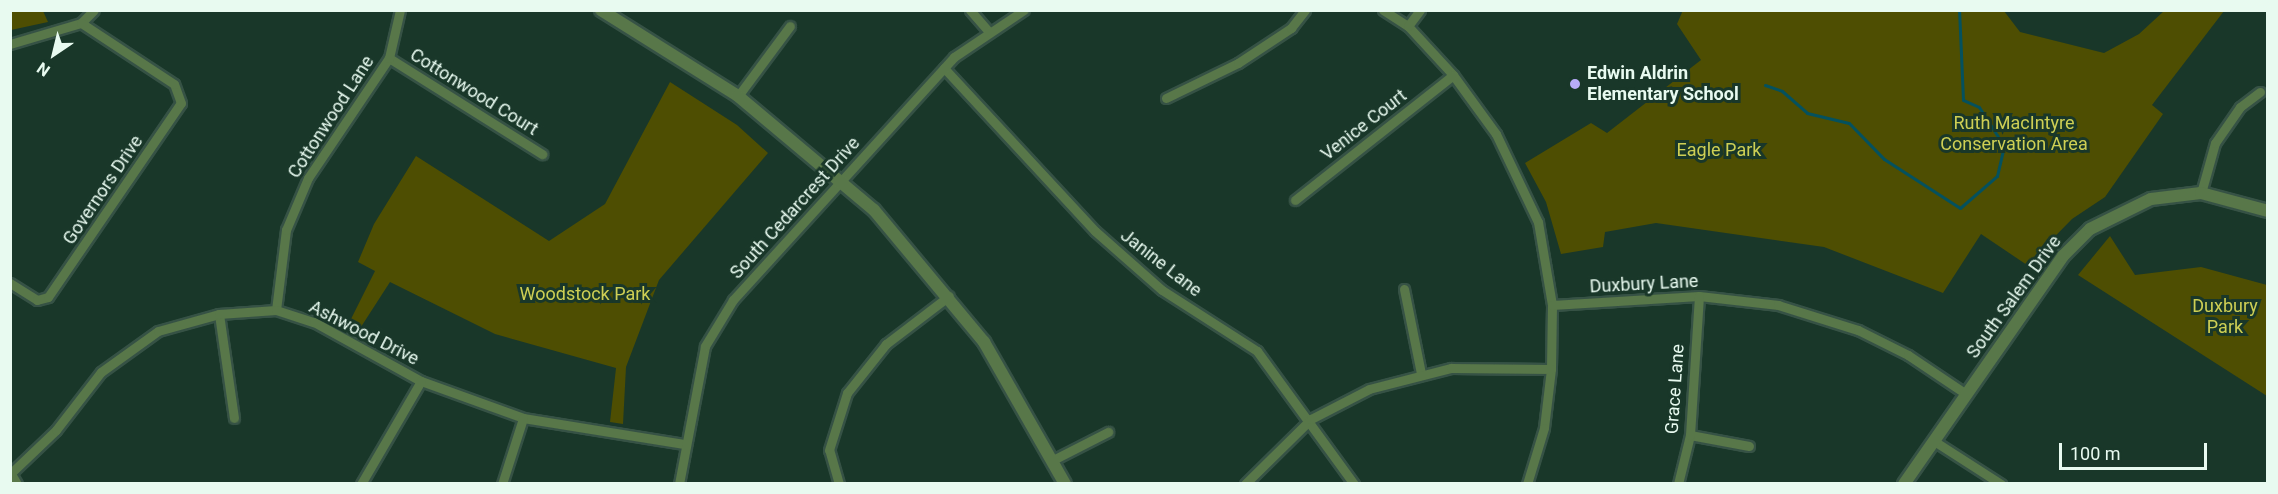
<!DOCTYPE html>
<html>
<head>
<meta charset="utf-8">
<style>
  body { margin:0 }
  #map { position:relative; width:2278px; height:494px; overflow:hidden; background:#193729; font-family:Roboto,sans-serif }
  div>[style] { position:absolute }
  [style*='--x'] { left:calc(var(--x)*1px); top:calc(var(--y)*1px); width:calc(var(--w)*1px); rotate:calc(var(--a)*1deg) }
  .green>* { inset:0; background:#4e4e02 }
  .stream>* { height:3px; margin:-1.5px; padding:0 1.5px; transform-origin:1.5px; border-radius:1.5px; background:#04515e }
  .roads { filter:drop-shadow(2px 0 #365245) drop-shadow(-2px 0 #365245) drop-shadow(0 2px #365245) drop-shadow(0 -2px #365245) }
  .minor>* { height:9px; margin:-4.5px; padding:0 4.5px; transform-origin:4.5px; border-radius:4.5px; background:#587749 }
  .tertiary>* { height:12px; margin:-6px; padding:0 6px; transform-origin:6px; border-radius:6px; background:#587749 }
  .dots>* { width:16px; height:16px; translate:-50% -50%; box-sizing:border-box; border:3px solid #193729; border-radius:50% }
  span { translate:-50% -50%; white-space:nowrap; text-align:center; line-height:1.15; -webkit-text-stroke:6px #193729; paint-order:stroke }
  .poi-label { font-size:18px; color:#e8faf0; font-weight:700 }
  .left { translate:0 -50%; text-align:left }
  .street-label { font-size:18px; color:#e8faf0 }
  .park-label { font-size:18px; color:#cecf54 }
  .frame { position:absolute; inset:0; border:12px solid #e8faf0; pointer-events:none }
  .north { position:absolute; left:24px; top:24px; width:60px; height:60px; -webkit-text-stroke:4px #193729; paint-order:stroke; rotate:215deg; font-size:16px; font-weight:700; line-height:24px; text-align:center; color:#e8faf0 }
  .north::after { content:''; display:block; margin:auto; width:21px; height:27px; background:#e8faf0; clip-path:polygon(50% 0,100% 100%,50% 72%,0 100%) }
  .scale { position:absolute; left:2059px; top:443px; width:148px; height:27px; box-sizing:border-box; border:3px solid #e8faf0; border-top:0; padding-left:8px; font-size:18px; line-height:21px; white-space:nowrap; color:#e8faf0; -webkit-text-stroke:4px #193729; paint-order:stroke }
</style>
</head>
<body>
<div id="map">
  <div class="green">
    <div style="clip-path:polygon(11px 10px,43px 11px,48px 22px,11px 30px)"></div>
    <div style="clip-path:polygon(1683px 10px,2004px 11px,2020px 32px,2104px 53px,2139px 34px,2164px 11px,2224px 11px,2152px 105px,2163px 114px,2105px 197px,2072px 219px,2027px 265px,1981px 234px,1943px 293px,1824px 247px,1656px 223px,1605px 232px,1603px 247px,1561px 254px,1546px 202px,1525px 163px,1591px 123px,1607px 133px,1701px 60px,1677px 24px)"></div>
    <div style="clip-path:polygon(670px 82px,737px 125px,768px 153px,659px 280px,626px 367px,623px 424px,610px 422px,616px 368px,495px 334px,390px 282px,359px 330px,348px 325px,375px 271px,358px 262px,374px 224px,416px 156px,549px 241px,605px 204px)"></div>
    <div style="clip-path:polygon(2110px 236px,2135px 275px,2201px 267px,2267px 285px,2267px 396px,2078px 275px)"></div>
  </div>
  <div class="stream">
    <div style="--x:1765;--y:85;--w:18;--a:19"></div>
    <div style="--x:1782;--y:91;--w:33;--a:41"></div>
    <div style="--x:1807;--y:113;--w:43;--a:13.4"></div>
    <div style="--x:1849;--y:123;--w:50;--a:45.8"></div>
    <div style="--x:1884;--y:159;--w:90;--a:32.8"></div>
    <div style="--x:1960;--y:208;--w:49;--a:-40.9"></div>
    <div style="--x:1997;--y:176;--w:31;--a:-77"></div>
    <div style="--x:2004;--y:146;--w:46;--a:-122.7"></div>
    <div style="--x:1979;--y:107;--w:17;--a:-156"></div>
    <div style="--x:1963;--y:100;--w:90;--a:-92.5"></div>
  </div>
  <div class="roads">
    <div class="minor">
      <div style="--x:970;--y:10;--w:28;--a:49"></div>
      <div style="--x:1383;--y:10;--w:30;--a:33"></div>
      <div style="--x:1408;--y:26;--w:67;--a:47.4"></div>
      <div style="--x:1453;--y:75;--w:73;--a:53.9"></div>
      <div style="--x:1496;--y:134;--w:98;--a:64.5"></div>
      <div style="--x:1538;--y:222;--w:84;--a:80.4"></div>
      <div style="--x:1552;--y:305;--w:64;--a:90.9"></div>
      <div style="--x:1551;--y:369;--w:59;--a:96.8"></div>
      <div style="--x:1544;--y:428;--w:59;--a:106.9"></div>
      <div style="--x:1408;--y:26;--w:20;--a:-53"></div>
      <div style="--x:10;--y:44;--w:74;--a:-16.5"></div>
      <div style="--x:81;--y:23;--w:18;--a:-45"></div>
      <div style="--x:389;--y:58;--w:181;--a:32.1"></div>
      <div style="--x:944;--y:68;--w:222;--a:47.2"></div>
      <div style="--x:1095;--y:231;--w:89;--a:41.4"></div>
      <div style="--x:1162;--y:290;--w:113;--a:32.7"></div>
      <div style="--x:1257;--y:351;--w:165;--a:53.9"></div>
      <div style="--x:738;--y:96;--w:87;--a:-53.4"></div>
      <div style="--x:1166;--y:98;--w:80;--a:-25.9"></div>
      <div style="--x:1238;--y:63;--w:64;--a:-33.4"></div>
      <div style="--x:1291;--y:28;--w:23;--a:-52"></div>
      <div style="--x:2201;--y:193;--w:52;--a:-74.4"></div>
      <div style="--x:2215;--y:143;--w:44;--a:-55.2"></div>
      <div style="--x:2240;--y:107;--w:25;--a:-37"></div>
      <div style="--x:1295;--y:200;--w:201;--a:-38.3"></div>
      <div style="--x:10;--y:283;--w:32;--a:32"></div>
      <div style="--x:37;--y:300;--w:11;--a:-15"></div>
      <div style="--x:48;--y:297;--w:235;--a:-55.6"></div>
      <div style="--x:181;--y:103;--w:20;--a:-110"></div>
      <div style="--x:174;--y:84;--w:111;--a:-146.7"></div>
      <div style="--x:1404;--y:289;--w:86;--a:78.6"></div>
      <div style="--x:1552;--y:305;--w:147;--a:-3.5"></div>
      <div style="--x:1699;--y:296;--w:80;--a:6.5"></div>
      <div style="--x:1778;--y:305;--w:84;--a:17.4"></div>
      <div style="--x:1858;--y:330;--w:56;--a:26.6"></div>
      <div style="--x:1908;--y:355;--w:70;--a:33.9"></div>
      <div style="--x:276;--y:310;--w:81;--a:-82.9"></div>
      <div style="--x:286;--y:230;--w:56;--a:-67.1"></div>
      <div style="--x:308;--y:178;--w:145;--a:-56"></div>
      <div style="--x:389;--y:58;--w:49;--a:-77.1"></div>
      <div style="--x:219;--y:314;--w:105;--a:81.8"></div>
      <div style="--x:1690;--y:435;--w:60;--a:10.6"></div>
      <div style="--x:1934;--y:441;--w:80;--a:32.7"></div>
      <div style="--x:1053;--y:460;--w:62;--a:-27"></div>
      <div style="--x:10;--y:472;--w:14;--a:60"></div>
      <div style="--x:11;--y:473;--w:62;--a:-43.7"></div>
      <div style="--x:56;--y:430;--w:73;--a:-52.2"></div>
      <div style="--x:101;--y:372;--w:70;--a:-35.7"></div>
      <div style="--x:158;--y:331;--w:63;--a:-15.6"></div>
      <div style="--x:219;--y:314;--w:57;--a:-4"></div>
      <div style="--x:276;--y:310;--w:40;--a:18"></div>
      <div style="--x:314;--y:322;--w:122;--a:28.9"></div>
      <div style="--x:421;--y:381;--w:109;--a:19.9"></div>
      <div style="--x:523;--y:418;--w:163;--a:9.2"></div>
      <div style="--x:361;--y:484;--w:119;--a:-59.8"></div>
      <div style="--x:502;--y:484;--w:69;--a:-72.3"></div>
      <div style="--x:679;--y:484;--w:140;--a:-79.3"></div>
      <div style="--x:705;--y:346;--w:54;--a:-58.7"></div>
      <div style="--x:733;--y:300;--w:328;--a:-47.7"></div>
      <div style="--x:954;--y:57;--w:84;--a:-33.9"></div>
      <div style="--x:839;--y:484;--w:35;--a:-106"></div>
      <div style="--x:829;--y:450;--w:60;--a:-72.5"></div>
      <div style="--x:847;--y:393;--w:63;--a:-51.5"></div>
      <div style="--x:886;--y:344;--w:79;--a:-37.3"></div>
      <div style="--x:1245;--y:484;--w:93;--a:-44.6"></div>
      <div style="--x:1311;--y:419;--w:65;--a:-27.3"></div>
      <div style="--x:1369;--y:389;--w:85;--a:-14.4"></div>
      <div style="--x:1451;--y:368;--w:100;--a:0.6"></div>
      <div style="--x:1678;--y:484;--w:50;--a:-76.2"></div>
      <div style="--x:1690;--y:435;--w:139;--a:-86.3"></div>
    </div>
    <div class="tertiary">
      <div style="--x:601;--y:10;--w:162;--a:32.1"></div>
      <div style="--x:738;--y:96;--w:177;--a:40"></div>
      <div style="--x:874;--y:210;--w:172;--a:50.2"></div>
      <div style="--x:984;--y:342;--w:163;--a:60.3"></div>
      <div style="--x:1904;--y:484;--w:278;--a:-55.1"></div>
      <div style="--x:2063;--y:256;--w:38;--a:-45"></div>
      <div style="--x:2090;--y:229;--w:68;--a:-26.2"></div>
      <div style="--x:2151;--y:199;--w:50;--a:-6.8"></div>
      <div style="--x:2201;--y:193;--w:69;--a:15"></div>
    </div>
  </div>
  <div class="dots">
    <div style="left:1575px;top:84px;background:#b7abf8"></div>
  </div>
  <div class="poi-label">
    <span class="left" style="left:1587px;top:84px">Edwin Aldrin<br>Elementary School</span>
  </div>
  <div class="street-label">
    <span style="left:474px;top:92px;rotate:32deg">Cottonwood Court</span>
    <span style="left:331px;top:117px;rotate:-57deg">Cottonwood Lane</span>
    <span style="left:1364px;top:125px;rotate:-38deg">Venice Court</span>
    <span style="left:103px;top:190px;rotate:-56deg">Governors Drive</span>
    <span style="left:795px;top:208px;rotate:-48deg">South Cedarcrest Drive</span>
    <span style="left:1161px;top:263px;rotate:38deg">Janine Lane</span>
    <span style="left:1644px;top:284px;rotate:-3deg">Duxbury Lane</span>
    <span style="left:2014px;top:297px;rotate:-54deg">South Salem Drive</span>
    <span style="left:364px;top:333px;rotate:27deg">Ashwood Drive</span>
    <span style="left:1675px;top:389px;rotate:-86deg">Grace Lane</span>
  </div>
  <div class="park-label">
    <span style="left:2014px;top:134px">Ruth MacIntyre<br>Conservation Area</span>
    <span style="left:1719px;top:150px">Eagle Park</span>
    <span style="left:585px;top:294px">Woodstock Park</span>
    <span style="left:2225px;top:317px">Duxbury<br>Park</span>
  </div>
  <div class="frame"></div>
  <div class="north">N</div>
  <div class="scale">100 m</div>
</div>
</body>
</html>
